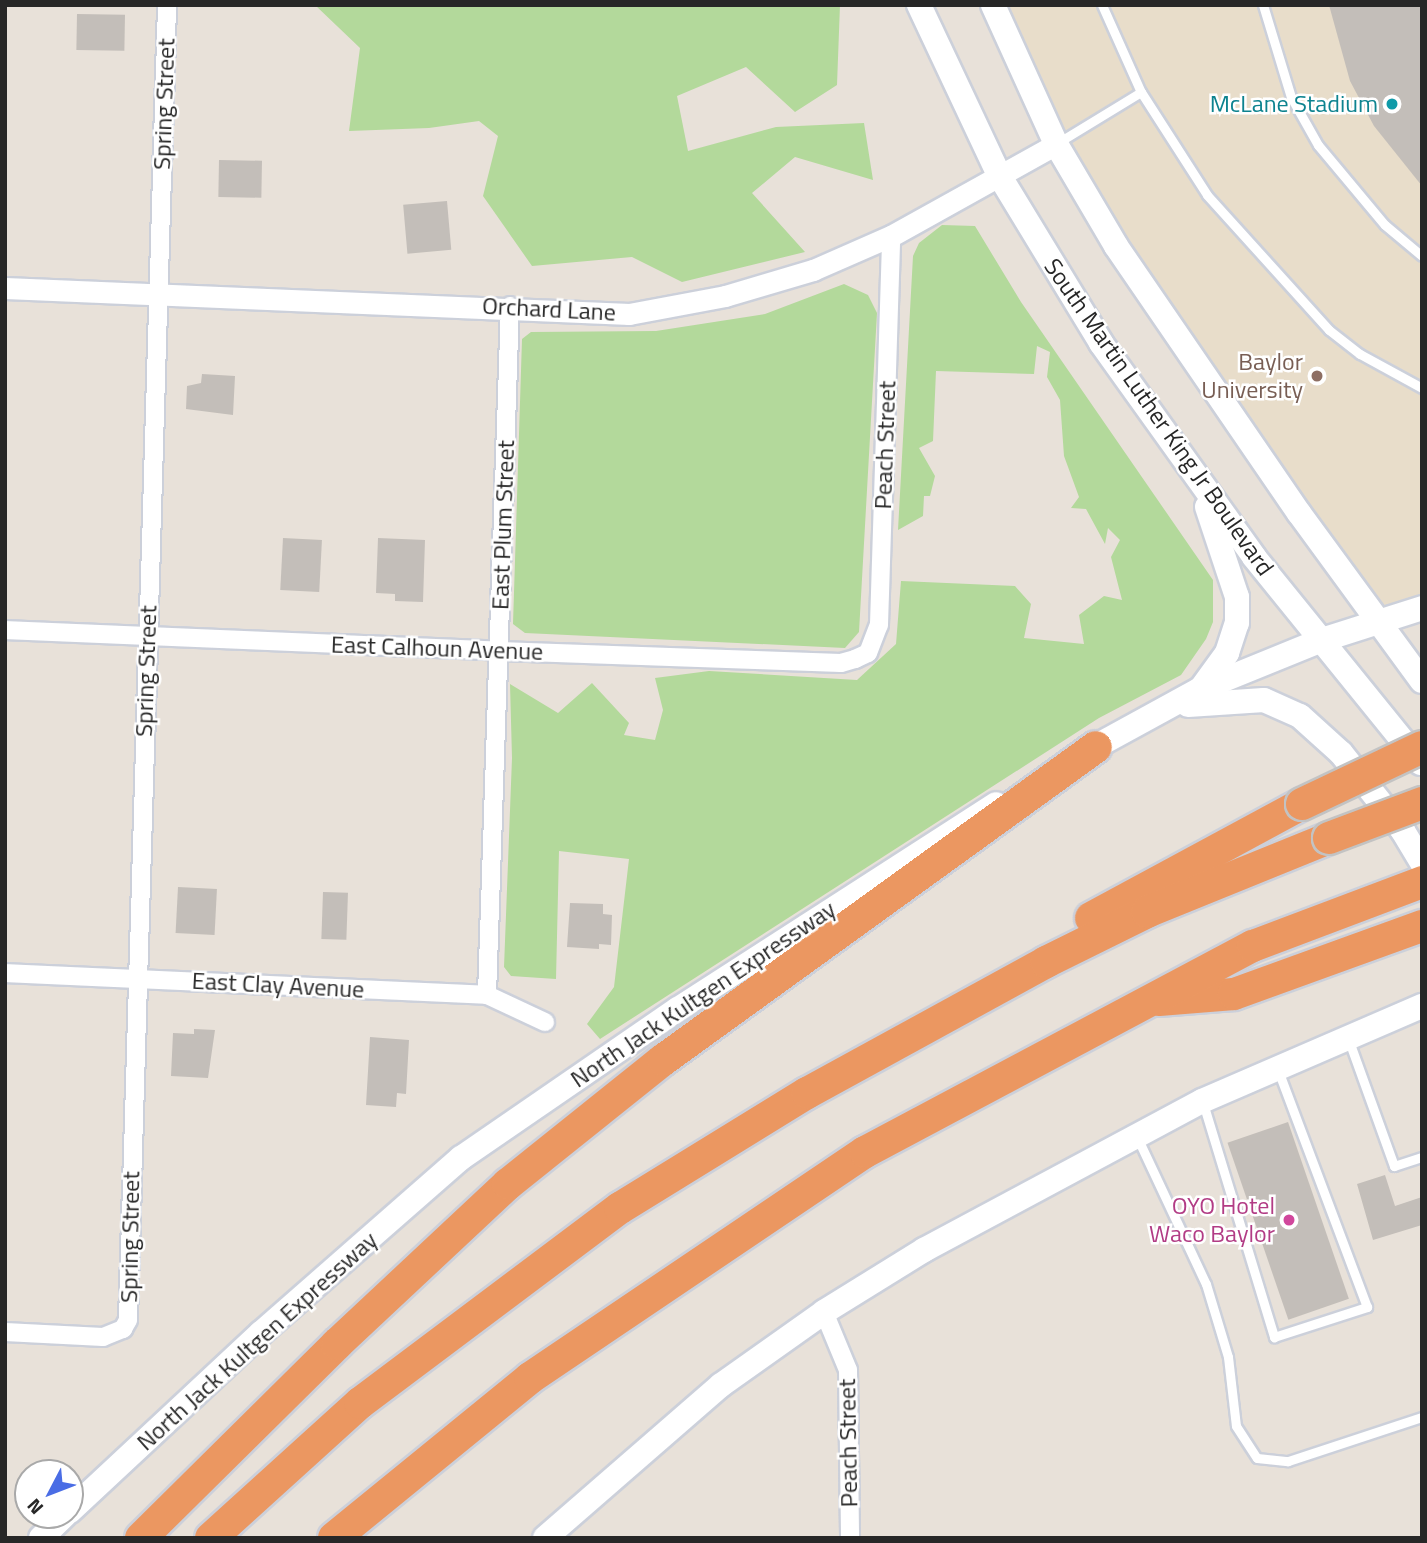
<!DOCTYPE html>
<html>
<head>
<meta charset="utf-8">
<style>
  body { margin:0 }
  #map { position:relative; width:1427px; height:1543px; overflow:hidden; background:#e8e1d9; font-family:"Titillium Web",sans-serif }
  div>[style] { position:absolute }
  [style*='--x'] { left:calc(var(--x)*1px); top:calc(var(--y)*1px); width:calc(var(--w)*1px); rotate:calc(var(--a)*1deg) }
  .education>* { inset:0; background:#e8ddca }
  .green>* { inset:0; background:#b3d99b }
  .building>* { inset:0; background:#c3beb9; transform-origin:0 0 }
  .roads { filter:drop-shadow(2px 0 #ccd0da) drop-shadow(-2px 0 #ccd0da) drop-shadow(0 2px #ccd0da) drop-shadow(0 -2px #ccd0da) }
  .service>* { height:9px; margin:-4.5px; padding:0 4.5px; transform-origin:4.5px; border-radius:4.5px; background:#fff }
  .minor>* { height:18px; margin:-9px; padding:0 9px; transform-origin:9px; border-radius:9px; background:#fff }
  .tertiary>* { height:21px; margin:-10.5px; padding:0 10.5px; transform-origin:10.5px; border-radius:10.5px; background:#fff }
  .secondary>* { height:24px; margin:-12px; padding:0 12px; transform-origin:12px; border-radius:12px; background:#fff }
  .motorway>* { height:32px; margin:-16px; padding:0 16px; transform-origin:16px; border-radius:16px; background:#eb9761 }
  .bridges { filter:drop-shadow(2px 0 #c3c3c3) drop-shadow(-2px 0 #c3c3c3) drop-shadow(0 2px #c3c3c3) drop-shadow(0 -2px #c3c3c3) }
  .motorway-bridge>* { height:32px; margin:-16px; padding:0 16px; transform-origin:16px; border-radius:16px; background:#eb9761 }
  .dots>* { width:19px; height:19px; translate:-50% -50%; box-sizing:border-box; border:4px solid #fff; border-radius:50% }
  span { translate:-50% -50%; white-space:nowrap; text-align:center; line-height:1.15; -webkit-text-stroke:5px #fff; paint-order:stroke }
  .street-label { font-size:24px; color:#272727 }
  .culture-label { font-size:24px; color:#0d838f }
  .right { translate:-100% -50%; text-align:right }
  .education-label { font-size:24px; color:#785e54 }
  .hotel-label { font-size:24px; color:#b23c85 }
  .frame { position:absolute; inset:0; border:7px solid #272727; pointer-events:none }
  .north { position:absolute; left:14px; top:1459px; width:70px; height:70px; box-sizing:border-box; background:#fff; border:2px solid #a9a9a9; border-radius:50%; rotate:228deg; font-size:19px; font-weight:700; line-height:28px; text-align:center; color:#272727 }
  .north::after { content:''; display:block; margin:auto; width:24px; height:32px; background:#4a6de5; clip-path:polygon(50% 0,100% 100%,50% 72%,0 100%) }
</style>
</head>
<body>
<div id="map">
  <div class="education">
    <div style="clip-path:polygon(993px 5px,1422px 5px,1422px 608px,1377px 621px,1056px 144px)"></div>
  </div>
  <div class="green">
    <div style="clip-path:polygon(315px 5px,840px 5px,837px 85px,795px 112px,746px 67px,677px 96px,688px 151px,776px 127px,864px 123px,873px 180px,795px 157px,752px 193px,805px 252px,682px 282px,632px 257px,532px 266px,483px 196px,498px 136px,479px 121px,429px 128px,349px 131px,360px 48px)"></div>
    <div style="clip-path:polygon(942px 225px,975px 226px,1021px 302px,1213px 580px,1213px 622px,1206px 639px,1181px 675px,1099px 718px,600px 1039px,587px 1024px,614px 987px,629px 859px,559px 851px,556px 979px,511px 976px,504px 967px,512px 758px,510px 684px,558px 713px,592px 683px,629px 723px,624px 735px,655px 740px,663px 710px,655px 678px,709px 671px,857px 680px,896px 644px,901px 581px,1015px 586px,1031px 604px,1024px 638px,1084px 644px,1079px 615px,1104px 596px,1122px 600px,1111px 557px,1120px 540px,1108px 528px,1105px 544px,1086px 509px,1071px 508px,1079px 497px,1064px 456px,1060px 400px,1047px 377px,1050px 352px,1037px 346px,1034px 374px,936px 371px,933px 441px,919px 448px,935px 476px,930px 496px,924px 496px,923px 516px,898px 530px,913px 256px,919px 243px)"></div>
    <div style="clip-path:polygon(844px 284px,868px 295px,877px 313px,859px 632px,845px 648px,525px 633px,513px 624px,522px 339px,531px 332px,656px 331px,765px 314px)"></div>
  </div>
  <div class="building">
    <div style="clip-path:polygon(1329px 5px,1422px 5px,1422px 186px,1374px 126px,1350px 81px)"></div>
    <div style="left:77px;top:14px;width:48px;height:36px;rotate:1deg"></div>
    <div style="left:219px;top:160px;width:43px;height:37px;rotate:1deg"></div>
    <div style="left:447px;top:201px;width:49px;height:44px;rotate:85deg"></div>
    <div style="clip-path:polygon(202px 374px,235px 376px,233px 415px,186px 409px,187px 386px,201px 383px)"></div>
    <div style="left:283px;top:538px;width:39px;height:52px;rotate:3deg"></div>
    <div style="clip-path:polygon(378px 538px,425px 540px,423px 602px,395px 601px,395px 594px,376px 593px)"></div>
    <div style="left:178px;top:887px;width:39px;height:46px;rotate:3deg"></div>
    <div style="left:323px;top:892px;width:25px;height:47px;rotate:2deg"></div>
    <div style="clip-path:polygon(570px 903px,603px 904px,603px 914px,612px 915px,611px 945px,599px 944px,599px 949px,567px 947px)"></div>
    <div style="clip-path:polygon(194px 1029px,215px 1030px,208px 1078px,171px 1076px,173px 1033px,194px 1034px)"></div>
    <div style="clip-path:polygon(370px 1037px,409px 1040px,406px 1094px,397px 1093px,396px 1107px,366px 1105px)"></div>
    <div style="left:1288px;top:1122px;width:187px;height:64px;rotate:71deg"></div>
    <div style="clip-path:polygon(1385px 1175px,1395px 1206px,1422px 1197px,1422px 1225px,1373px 1240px,1357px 1184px)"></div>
  </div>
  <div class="roads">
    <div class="service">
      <div style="--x:1102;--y:5;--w:95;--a:65.9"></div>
      <div style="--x:1141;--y:92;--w:122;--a:57.3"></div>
      <div style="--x:1207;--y:195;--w:182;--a:47.9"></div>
      <div style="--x:1329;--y:330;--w:39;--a:38"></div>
      <div style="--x:1360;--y:354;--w:71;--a:28.7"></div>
      <div style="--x:1263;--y:5;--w:96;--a:73.1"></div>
      <div style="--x:1291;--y:97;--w:55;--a:60.6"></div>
      <div style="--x:1318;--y:145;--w:104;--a:50.1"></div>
      <div style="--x:1385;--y:225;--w:48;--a:40"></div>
      <div style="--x:1059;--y:142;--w:96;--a:-31.4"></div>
      <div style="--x:1349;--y:1041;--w:133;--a:70.2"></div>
      <div style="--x:1394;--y:1166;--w:29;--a:-18"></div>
      <div style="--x:1203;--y:1103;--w:245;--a:73.1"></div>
      <div style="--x:1274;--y:1337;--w:98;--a:-17.9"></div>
      <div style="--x:1367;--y:1307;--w:253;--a:-110.6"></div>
      <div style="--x:1137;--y:1137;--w:162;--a:64.9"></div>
      <div style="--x:1206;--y:1284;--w:76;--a:73.2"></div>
      <div style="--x:1228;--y:1357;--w:69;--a:83.4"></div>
      <div style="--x:1236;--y:1426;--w:38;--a:57"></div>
      <div style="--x:1257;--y:1458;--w:31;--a:6"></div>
      <div style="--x:1288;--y:1461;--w:141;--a:-18.2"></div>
    </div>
    <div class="minor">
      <div style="--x:5;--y:630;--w:494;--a:2.4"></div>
      <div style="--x:499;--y:651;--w:342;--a:2"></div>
      <div style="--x:841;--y:663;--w:15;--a:-16"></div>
      <div style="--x:855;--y:659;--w:14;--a:-25"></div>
      <div style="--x:868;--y:653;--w:30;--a:-69"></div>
      <div style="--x:879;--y:625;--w:389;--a:-88.2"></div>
      <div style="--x:5;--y:973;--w:483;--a:2.6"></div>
      <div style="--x:487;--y:995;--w:64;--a:25"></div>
      <div style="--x:487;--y:995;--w:689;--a:-88.09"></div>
      <div style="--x:824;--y:1312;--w:63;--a:67.5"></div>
      <div style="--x:848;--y:1370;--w:168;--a:89.3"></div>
      <div style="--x:5;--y:1332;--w:98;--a:2.9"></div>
      <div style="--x:103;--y:1337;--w:22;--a:-22"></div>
      <div style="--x:123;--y:1329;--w:10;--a:-61"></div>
      <div style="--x:128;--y:1320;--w:1316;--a:-88.3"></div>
    </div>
    <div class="tertiary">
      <div style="--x:5;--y:288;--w:625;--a:2.39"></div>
      <div style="--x:629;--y:314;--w:98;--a:-10.6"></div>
      <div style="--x:725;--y:296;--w:92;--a:-16.5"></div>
      <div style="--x:813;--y:270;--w:85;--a:-23.6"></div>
      <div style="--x:891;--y:236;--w:189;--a:-29.1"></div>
    </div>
    <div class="secondary">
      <div style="--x:919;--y:5;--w:188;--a:64.8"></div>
      <div style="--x:999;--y:175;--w:197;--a:58.7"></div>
      <div style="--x:1101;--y:343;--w:263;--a:54.4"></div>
      <div style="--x:1254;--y:557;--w:265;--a:51"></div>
      <div style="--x:993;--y:5;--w:153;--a:65.6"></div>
      <div style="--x:1056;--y:144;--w:118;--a:59.5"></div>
      <div style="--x:1116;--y:246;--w:324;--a:55.6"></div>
      <div style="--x:1299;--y:513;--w:208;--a:53.8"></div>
      <div style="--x:1200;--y:690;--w:46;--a:-53.9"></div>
      <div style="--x:1227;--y:653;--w:32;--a:-72"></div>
      <div style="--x:1237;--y:623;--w:26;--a:-90"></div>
      <div style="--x:1237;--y:597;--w:95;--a:-108.4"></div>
      <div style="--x:1188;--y:705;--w:76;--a:-3.8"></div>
      <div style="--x:1264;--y:700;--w:39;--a:24"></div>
      <div style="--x:1300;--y:716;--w:55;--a:42.1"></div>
      <div style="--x:1341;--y:753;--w:100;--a:51.5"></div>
      <div style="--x:1403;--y:831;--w:37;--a:59"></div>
      <div style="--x:1082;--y:754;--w:133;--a:-28.7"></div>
      <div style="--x:1199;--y:690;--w:133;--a:-22.1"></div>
      <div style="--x:1322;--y:640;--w:105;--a:-17.7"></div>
      <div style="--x:70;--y:1511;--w:261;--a:-43"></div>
      <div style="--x:261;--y:1333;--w:266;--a:-41.2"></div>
      <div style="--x:461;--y:1158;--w:263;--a:-34.5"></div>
      <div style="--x:678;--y:1009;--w:378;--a:-32.8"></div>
      <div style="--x:41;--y:1538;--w:33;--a:-44"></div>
      <div style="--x:545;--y:1538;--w:233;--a:-41"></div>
      <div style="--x:721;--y:1385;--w:126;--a:-35.3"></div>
      <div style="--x:824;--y:1312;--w:118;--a:-31.8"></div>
      <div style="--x:924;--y:1250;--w:315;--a:-28.2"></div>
      <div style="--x:1202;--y:1101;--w:240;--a:-23.4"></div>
    </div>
    <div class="motorway">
      <div style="--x:1091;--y:918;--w:240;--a:-28.4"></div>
      <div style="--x:1159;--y:1000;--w:75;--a:-4.6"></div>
      <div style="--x:1234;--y:994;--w:200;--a:-19.9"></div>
      <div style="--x:141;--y:1538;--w:276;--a:-44.7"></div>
      <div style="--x:337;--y:1344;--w:234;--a:-43.1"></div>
      <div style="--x:508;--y:1184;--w:198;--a:-38.7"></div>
      <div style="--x:663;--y:1060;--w:534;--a:-35.86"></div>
      <div style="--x:211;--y:1538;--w:201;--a:-42.2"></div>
      <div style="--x:360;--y:1403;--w:325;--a:-36.9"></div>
      <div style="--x:620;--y:1208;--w:220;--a:-31.6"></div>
      <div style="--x:807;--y:1093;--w:273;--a:-28.7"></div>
      <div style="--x:1046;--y:962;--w:113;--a:-26.3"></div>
      <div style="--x:1147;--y:912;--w:196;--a:-22.1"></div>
      <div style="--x:334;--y:1538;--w:253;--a:-39.2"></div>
      <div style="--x:530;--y:1378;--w:404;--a:-34"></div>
      <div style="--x:865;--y:1152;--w:439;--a:-28"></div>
      <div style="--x:1253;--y:946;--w:181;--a:-20.7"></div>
    </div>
  </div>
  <div class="bridges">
    <div class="motorway-bridge">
      <div style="--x:1302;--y:804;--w:133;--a:-25.4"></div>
      <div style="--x:1329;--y:838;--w:99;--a:-20.6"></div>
    </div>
  </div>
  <div class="dots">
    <div style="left:1392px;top:104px;background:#0f9aa8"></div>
    <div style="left:1317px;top:376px;background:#8d6e63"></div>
    <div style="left:1289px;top:1220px;background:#d1479c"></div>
  </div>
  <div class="street-label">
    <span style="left:164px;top:104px;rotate:-88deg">Spring Street</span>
    <span style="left:549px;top:309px;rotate:3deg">Orchard Lane</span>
    <span style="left:1159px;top:417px;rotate:55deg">South Martin Luther King Jr Boulevard</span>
    <span style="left:885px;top:445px;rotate:-88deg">Peach Street</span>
    <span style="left:503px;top:525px;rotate:-88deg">East Plum Street</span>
    <span style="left:437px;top:648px;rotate:2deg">East Calhoun Avenue</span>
    <span style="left:146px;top:671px;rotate:-88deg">Spring Street</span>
    <span style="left:278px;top:985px;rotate:3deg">East Clay Avenue</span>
    <span style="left:703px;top:994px;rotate:-34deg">North Jack Kultgen Expressway</span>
    <span style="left:130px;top:1237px;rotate:-89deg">Spring Street</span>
    <span style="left:257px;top:1341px;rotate:-42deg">North Jack Kultgen Expressway</span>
    <span style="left:848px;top:1443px;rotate:-91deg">Peach Street</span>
  </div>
  <div class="culture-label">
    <span class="right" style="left:1378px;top:104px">McLane Stadium</span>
  </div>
  <div class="education-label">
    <span class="right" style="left:1303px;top:376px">Baylor<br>University</span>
  </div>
  <div class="hotel-label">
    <span class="right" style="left:1275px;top:1220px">OYO Hotel<br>Waco Baylor</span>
  </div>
  <div class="frame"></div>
  <div class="north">N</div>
</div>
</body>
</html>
